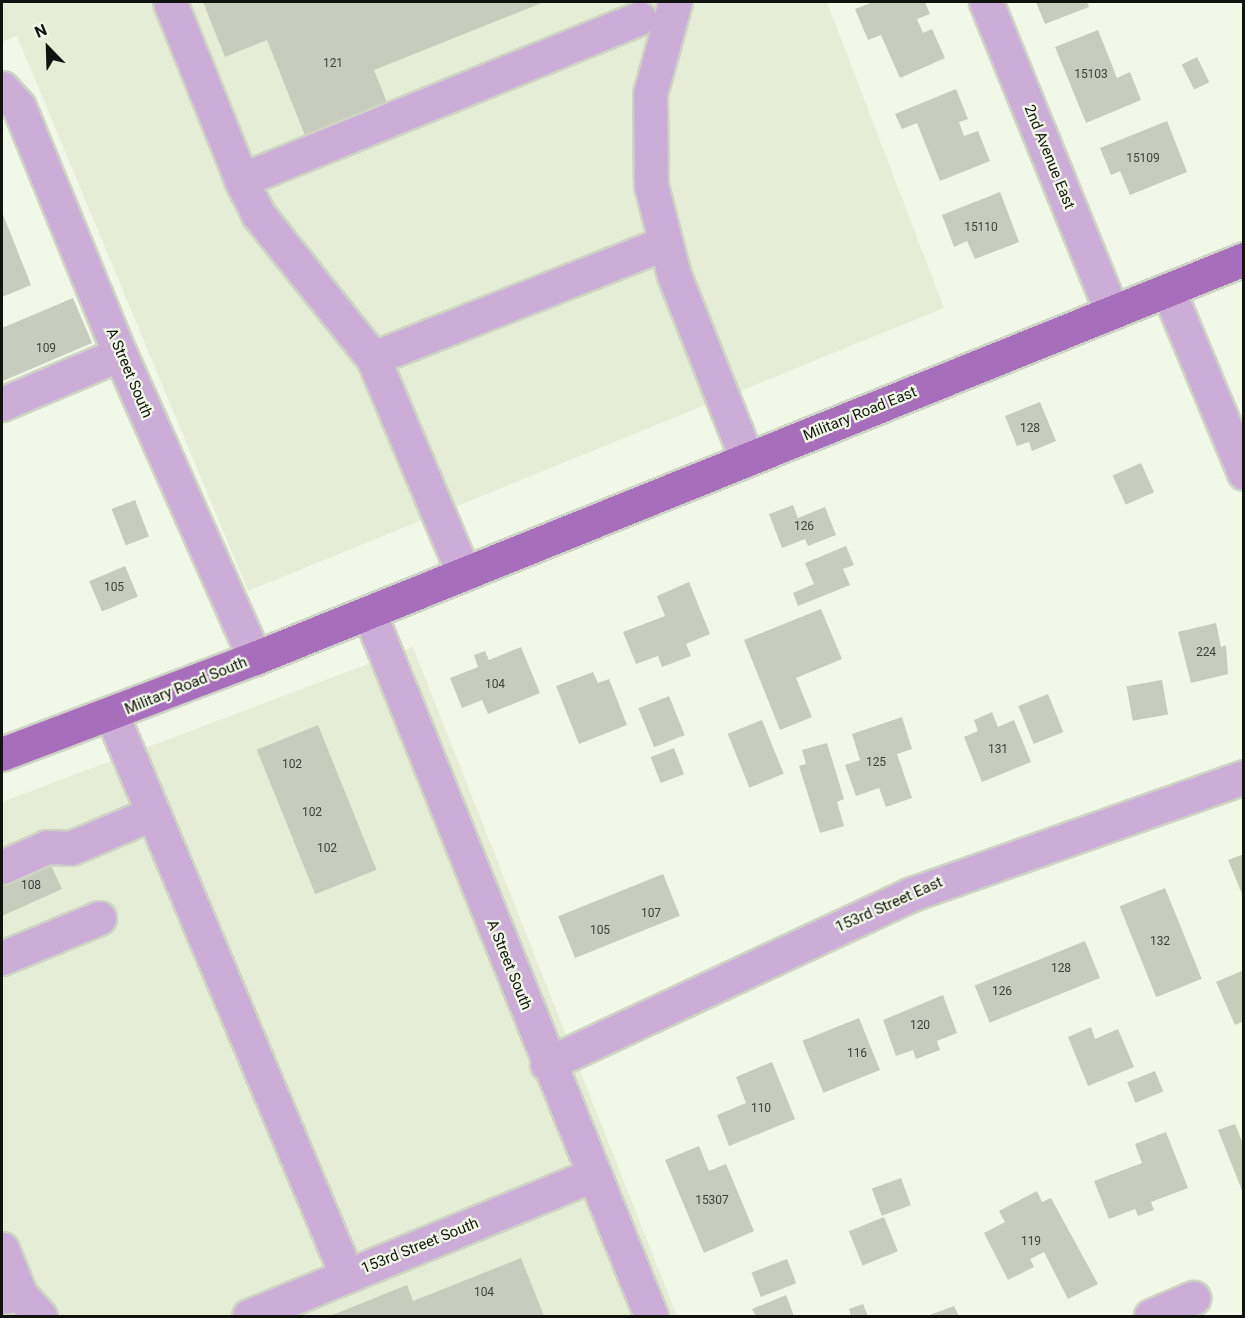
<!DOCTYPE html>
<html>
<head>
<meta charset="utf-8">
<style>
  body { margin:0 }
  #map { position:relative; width:1245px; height:1318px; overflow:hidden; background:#f2f8e8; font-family:Roboto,sans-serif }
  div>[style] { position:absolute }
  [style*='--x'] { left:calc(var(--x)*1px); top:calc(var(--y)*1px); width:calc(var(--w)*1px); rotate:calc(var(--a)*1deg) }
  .built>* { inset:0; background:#e5edd6 }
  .building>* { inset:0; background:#c7ccbd; transform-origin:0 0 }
  .roads { filter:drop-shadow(2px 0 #ced3c5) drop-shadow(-2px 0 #ced3c5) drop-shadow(0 2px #ced3c5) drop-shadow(0 -2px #ced3c5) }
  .minor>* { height:33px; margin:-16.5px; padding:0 16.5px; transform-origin:16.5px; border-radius:16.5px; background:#ccadd8 }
  .major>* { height:33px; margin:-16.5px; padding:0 16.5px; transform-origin:16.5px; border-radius:16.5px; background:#a76ebc }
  span { translate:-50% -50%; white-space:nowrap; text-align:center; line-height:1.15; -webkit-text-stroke:4.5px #f2f8e8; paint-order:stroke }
  .number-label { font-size:12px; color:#3e413a }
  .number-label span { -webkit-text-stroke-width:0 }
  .street-label { font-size:15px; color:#11130e }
  .frame { position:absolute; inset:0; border:3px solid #11130e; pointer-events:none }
  .north { position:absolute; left:18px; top:18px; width:60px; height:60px; -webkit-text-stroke:4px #f2f8e8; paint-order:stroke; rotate:337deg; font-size:16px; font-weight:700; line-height:24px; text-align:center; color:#11130e }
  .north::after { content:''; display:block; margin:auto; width:21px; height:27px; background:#11130e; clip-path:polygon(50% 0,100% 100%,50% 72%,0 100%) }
</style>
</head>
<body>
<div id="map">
  <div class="built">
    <div style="clip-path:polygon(2px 2px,827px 2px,944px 308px,248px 591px,17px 36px,2px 42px)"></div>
    <div style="clip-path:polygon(413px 647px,677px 1316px,2px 1316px,2px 802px)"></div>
  </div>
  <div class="building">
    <div style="clip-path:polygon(203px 2px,544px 2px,374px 70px,388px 105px,306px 138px,267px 40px,225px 57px)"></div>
    <div style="clip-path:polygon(873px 2px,925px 2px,930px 14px,917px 19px,923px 33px,932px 29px,945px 58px,900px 78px,881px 35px,868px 40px,855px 9px)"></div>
    <div style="clip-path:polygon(1036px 2px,1087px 2px,1089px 7px,1045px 24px)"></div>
    <div style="clip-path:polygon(1098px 30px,1117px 78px,1130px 72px,1141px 100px,1086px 123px,1055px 47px)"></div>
    <div style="left:1197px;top:57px;width:28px;height:17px;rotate:64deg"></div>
    <div style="clip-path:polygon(956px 89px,968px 119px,959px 122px,964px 136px,978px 131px,990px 161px,940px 181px,917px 123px,902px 129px,895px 114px)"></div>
    <div style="clip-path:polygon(1167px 121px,1187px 172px,1130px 195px,1120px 171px,1111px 175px,1100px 148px)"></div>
    <div style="clip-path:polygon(1000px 192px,1019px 242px,975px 259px,967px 241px,954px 247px,942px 215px)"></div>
    <div style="clip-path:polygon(2px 212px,31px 285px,2px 297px)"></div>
    <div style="clip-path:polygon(73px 298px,92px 343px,3px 381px,2px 328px)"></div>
    <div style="clip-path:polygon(1040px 402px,1056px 441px,1032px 451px,1029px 442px,1017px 446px,1005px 416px)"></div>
    <div style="left:1141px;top:463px;width:32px;height:31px;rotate:66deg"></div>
    <div style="left:135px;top:500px;width:39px;height:25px;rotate:69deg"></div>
    <div style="clip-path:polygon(793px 505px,798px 518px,825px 507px,836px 535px,808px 546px,805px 539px,782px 548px,769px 514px)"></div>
    <div style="clip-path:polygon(846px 546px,854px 565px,843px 569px,850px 585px,798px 606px,793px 593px,814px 584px,805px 563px)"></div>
    <div style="left:125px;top:566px;width:33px;height:39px;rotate:67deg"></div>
    <div style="clip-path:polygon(689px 582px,710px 634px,686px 644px,691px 656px,662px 667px,658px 656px,636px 664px,623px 632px,665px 616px,657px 596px)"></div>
    <div style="clip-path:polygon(821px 609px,842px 659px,796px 678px,812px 717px,780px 730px,744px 640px)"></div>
    <div style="clip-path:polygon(1216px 623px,1221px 647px,1226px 645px,1228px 674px,1191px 683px,1178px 632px)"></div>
    <div style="clip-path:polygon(521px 647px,540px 693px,488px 714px,482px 700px,462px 708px,450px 678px,478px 667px,474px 655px,485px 651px,489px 660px)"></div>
    <div style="clip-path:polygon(593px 672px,598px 683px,609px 679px,627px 725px,579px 744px,556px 686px)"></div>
    <div style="left:1162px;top:680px;width:35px;height:36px;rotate:80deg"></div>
    <div style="left:1048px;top:694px;width:41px;height:32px;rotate:68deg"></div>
    <div style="left:669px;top:696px;width:42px;height:33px;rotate:68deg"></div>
    <div style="clip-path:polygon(992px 712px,998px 727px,1014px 720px,1031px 762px,982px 782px,964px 737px,978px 731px,974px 720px)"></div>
    <div style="clip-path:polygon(902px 717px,912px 749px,897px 754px,912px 798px,886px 807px,879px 788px,856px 796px,845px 765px,860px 760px,852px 734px)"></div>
    <div style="left:762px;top:720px;width:58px;height:37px;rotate:68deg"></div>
    <div style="left:318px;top:725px;width:156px;height:66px;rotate:68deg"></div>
    <div style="clip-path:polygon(827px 743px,844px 799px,837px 802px,844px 826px,820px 833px,799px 766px,806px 764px,802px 750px)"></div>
    <div style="left:674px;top:748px;width:28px;height:25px;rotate:69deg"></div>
    <div style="clip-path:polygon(1244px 854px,1244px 894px,1242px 894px,1228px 860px)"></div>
    <div style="clip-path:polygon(49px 861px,62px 889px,2px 916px,2px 882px)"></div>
    <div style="left:663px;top:874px;width:45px;height:113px;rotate:68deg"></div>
    <div style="left:1165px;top:888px;width:98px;height:49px;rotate:68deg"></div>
    <div style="left:1085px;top:941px;width:40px;height:119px;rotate:68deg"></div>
    <div style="clip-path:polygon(1244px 970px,1244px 1021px,1235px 1025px,1216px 982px)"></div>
    <div style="clip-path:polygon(943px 995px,957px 1033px,937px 1041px,940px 1050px,916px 1059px,913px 1050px,896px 1056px,883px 1020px)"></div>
    <div style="left:859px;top:1018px;width:56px;height:61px;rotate:68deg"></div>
    <div style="clip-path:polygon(1091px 1027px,1095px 1039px,1118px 1029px,1134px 1067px,1088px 1086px,1068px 1037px)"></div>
    <div style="clip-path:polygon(772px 1062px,795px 1119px,729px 1146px,717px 1115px,746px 1103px,736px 1077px)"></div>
    <div style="left:1155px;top:1071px;width:22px;height:30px;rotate:68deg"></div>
    <div style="clip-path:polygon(1235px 1124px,1244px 1146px,1243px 1193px,1218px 1130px)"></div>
    <div style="clip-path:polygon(1166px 1132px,1188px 1188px,1151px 1202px,1154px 1210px,1138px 1216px,1135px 1209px,1109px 1219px,1094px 1181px,1142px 1163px,1135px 1144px)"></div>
    <div style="clip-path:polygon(699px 1146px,709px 1171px,726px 1164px,754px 1231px,704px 1253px,665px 1160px)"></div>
    <div style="left:901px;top:1178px;width:29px;height:31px;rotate:70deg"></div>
    <div style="clip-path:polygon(1037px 1191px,1042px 1202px,1051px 1198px,1098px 1284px,1068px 1299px,1044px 1252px,1030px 1259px,1034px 1267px,1008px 1280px,984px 1233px,1005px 1222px,999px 1211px)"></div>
    <div style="left:884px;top:1217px;width:37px;height:38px;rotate:68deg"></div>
    <div style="clip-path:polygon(521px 1258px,544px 1316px,330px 1316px,407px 1285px,413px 1301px)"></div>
    <div style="left:787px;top:1259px;width:26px;height:38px;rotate:69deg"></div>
    <div style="clip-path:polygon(786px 1295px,794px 1316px,756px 1316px,752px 1309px)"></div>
    <div style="clip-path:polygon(863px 1304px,868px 1316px,851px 1316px,849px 1309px)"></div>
    <div style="clip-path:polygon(954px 1306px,959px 1316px,927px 1316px)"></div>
  </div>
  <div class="roads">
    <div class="minor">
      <div style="--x:170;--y:2;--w:198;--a:68.1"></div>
      <div style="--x:244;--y:186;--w:31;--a:63"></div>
      <div style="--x:258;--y:214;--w:184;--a:51.4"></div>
      <div style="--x:373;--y:358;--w:234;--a:67.2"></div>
      <div style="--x:675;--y:2;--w:95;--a:105.2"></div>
      <div style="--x:650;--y:94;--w:91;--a:89.4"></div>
      <div style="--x:651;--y:185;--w:93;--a:75.7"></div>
      <div style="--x:674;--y:275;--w:198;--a:68.4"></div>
      <div style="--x:986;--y:2;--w:335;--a:67.9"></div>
      <div style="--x:2;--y:88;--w:25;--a:48"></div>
      <div style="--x:19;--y:107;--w:267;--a:67.8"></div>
      <div style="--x:120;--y:354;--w:333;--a:66.1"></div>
      <div style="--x:241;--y:180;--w:430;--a:-22.1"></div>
      <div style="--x:1168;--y:290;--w:198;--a:67.4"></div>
      <div style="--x:373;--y:358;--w:312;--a:-21.5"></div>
      <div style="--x:2;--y:404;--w:128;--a:-23"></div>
      <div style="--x:369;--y:612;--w:758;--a:68.17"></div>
      <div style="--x:112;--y:715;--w:608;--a:67.27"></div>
      <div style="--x:2;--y:867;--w:49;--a:-24"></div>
      <div style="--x:47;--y:847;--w:24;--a:2"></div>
      <div style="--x:71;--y:848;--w:89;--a:-23.1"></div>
      <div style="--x:2;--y:958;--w:105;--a:-22.4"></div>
      <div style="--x:547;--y:1064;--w:403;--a:-25"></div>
      <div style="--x:912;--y:894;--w:352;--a:-19.4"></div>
      <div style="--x:2;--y:1249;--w:48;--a:68.2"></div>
      <div style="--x:2;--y:1297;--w:18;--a:-9"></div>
      <div style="--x:20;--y:1294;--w:30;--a:48"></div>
      <div style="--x:249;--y:1316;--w:369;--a:-22.3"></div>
      <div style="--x:1151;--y:1316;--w:46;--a:-23.2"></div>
    </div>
    <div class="major">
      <div style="--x:2;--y:754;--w:271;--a:-20.8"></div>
      <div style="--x:255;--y:658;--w:1066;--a:-21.97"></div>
    </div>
  </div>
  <div class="number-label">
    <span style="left:333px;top:64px">121</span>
    <span style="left:1091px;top:75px">15103</span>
    <span style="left:1143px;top:159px">15109</span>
    <span style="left:981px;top:228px">15110</span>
    <span style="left:46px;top:349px">109</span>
    <span style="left:1030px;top:429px">128</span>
    <span style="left:804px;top:527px">126</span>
    <span style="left:114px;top:588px">105</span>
    <span style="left:1206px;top:653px">224</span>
    <span style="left:495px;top:685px">104</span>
    <span style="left:998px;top:750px">131</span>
    <span style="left:876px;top:763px">125</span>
    <span style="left:292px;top:765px">102</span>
    <span style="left:312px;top:813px">102</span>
    <span style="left:327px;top:849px">102</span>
    <span style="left:31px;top:886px">108</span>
    <span style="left:651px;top:914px">107</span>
    <span style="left:600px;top:931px">105</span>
    <span style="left:1160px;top:942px">132</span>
    <span style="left:1061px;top:969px">128</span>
    <span style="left:1002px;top:992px">126</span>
    <span style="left:920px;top:1026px">120</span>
    <span style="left:857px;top:1054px">116</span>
    <span style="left:761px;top:1109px">110</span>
    <span style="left:712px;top:1201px">15307</span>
    <span style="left:1031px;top:1242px">119</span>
    <span style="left:484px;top:1293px">104</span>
  </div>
  <div class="street-label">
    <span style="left:1049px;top:157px;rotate:68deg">2nd Avenue East</span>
    <span style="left:129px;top:373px;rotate:67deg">A Street South</span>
    <span style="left:860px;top:414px;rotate:-22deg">Military Road East</span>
    <span style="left:186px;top:686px;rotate:-22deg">Military Road South</span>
    <span style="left:889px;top:905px;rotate:-24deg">153rd Street East</span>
    <span style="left:509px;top:965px;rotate:68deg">A Street South</span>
    <span style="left:420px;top:1246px;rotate:-22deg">153rd Street South</span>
  </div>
  <div class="frame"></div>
  <div class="north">N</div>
</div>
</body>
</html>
